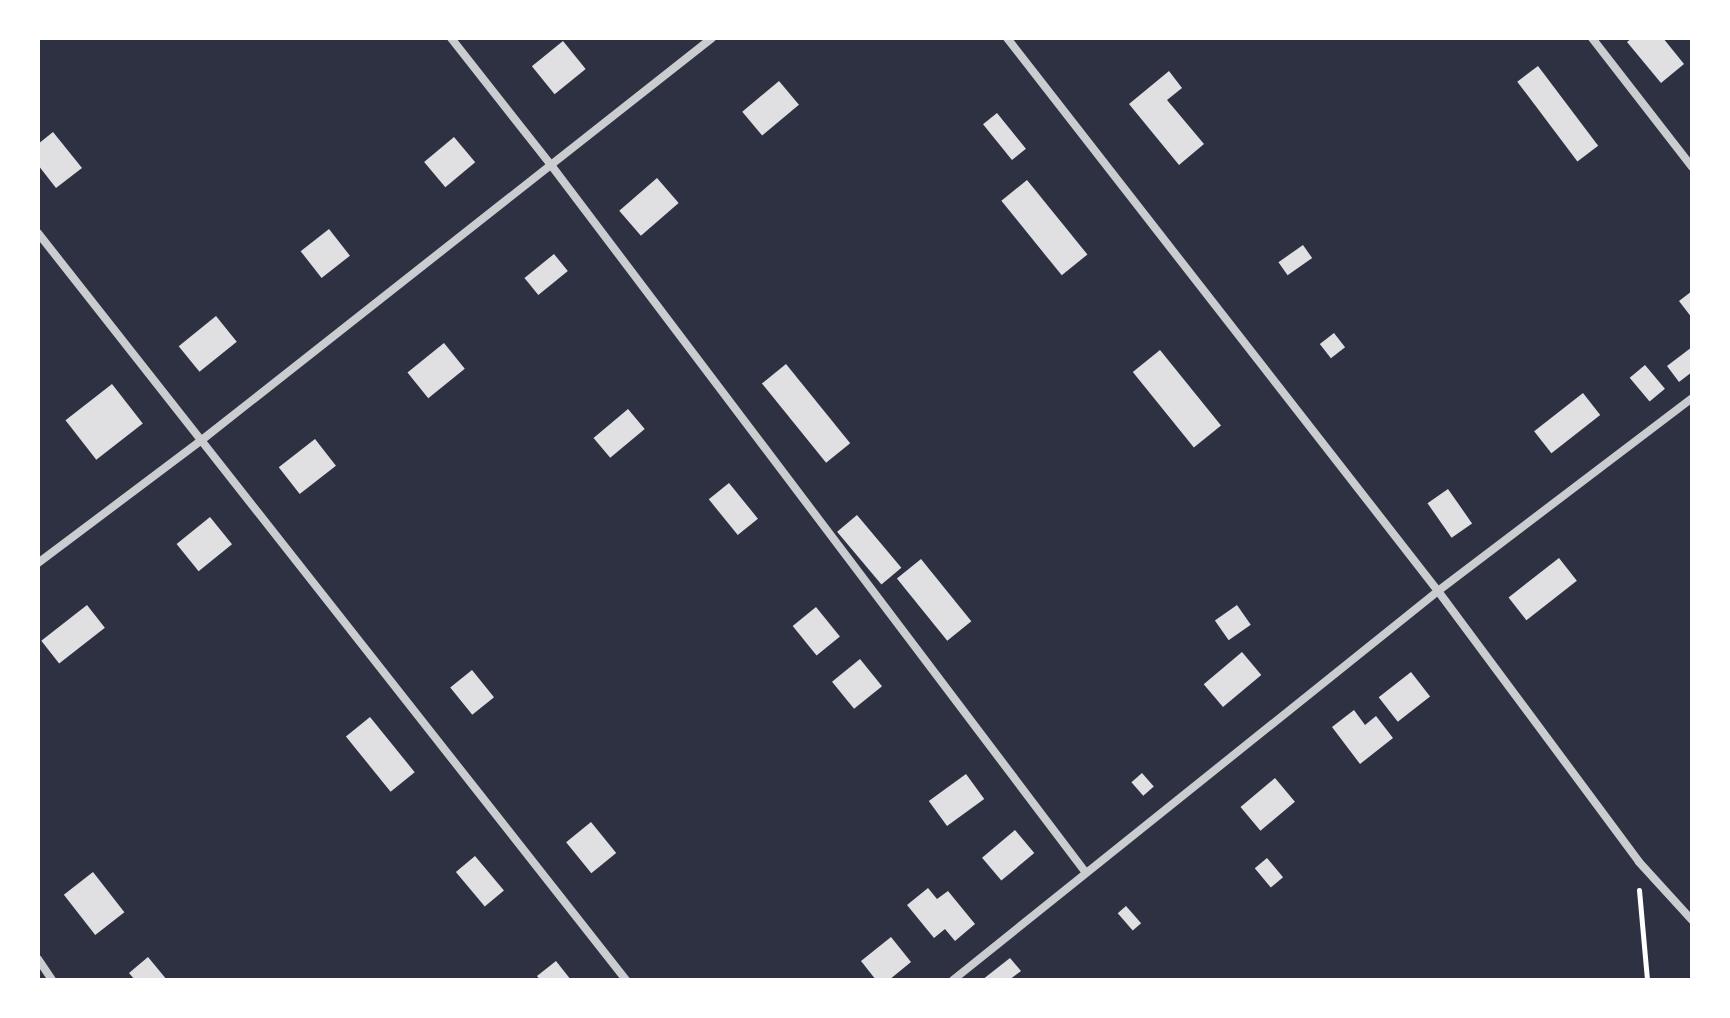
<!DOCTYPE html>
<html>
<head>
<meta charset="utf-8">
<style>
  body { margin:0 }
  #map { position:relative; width:1730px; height:1018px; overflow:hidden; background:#2d3142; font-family:Inter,sans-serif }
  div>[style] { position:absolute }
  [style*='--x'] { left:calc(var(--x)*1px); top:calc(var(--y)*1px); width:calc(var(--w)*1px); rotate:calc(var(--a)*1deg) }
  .building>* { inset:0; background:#e0e0e3; transform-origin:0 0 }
  .path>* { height:5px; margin:-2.5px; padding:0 2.5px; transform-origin:2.5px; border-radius:2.5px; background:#fff }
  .minor>* { height:8px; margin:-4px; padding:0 4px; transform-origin:4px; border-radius:4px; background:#caccd0 }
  span { translate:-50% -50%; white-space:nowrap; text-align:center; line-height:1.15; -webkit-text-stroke:6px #fff; paint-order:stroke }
  .frame { position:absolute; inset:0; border:40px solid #fff; pointer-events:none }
</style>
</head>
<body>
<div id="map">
  <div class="building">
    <div style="clip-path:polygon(1632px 38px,1663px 38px,1684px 64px,1661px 83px,1627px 42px)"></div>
    <div style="left:563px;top:41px;width:36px;height:40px;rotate:51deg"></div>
    <div style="left:1538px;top:66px;width:100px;height:26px;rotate:53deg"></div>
    <div style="clip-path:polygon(1169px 71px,1182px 88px,1167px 100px,1204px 144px,1179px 165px,1129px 104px)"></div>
    <div style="left:779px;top:81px;width:31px;height:48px;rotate:50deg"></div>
    <div style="left:997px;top:113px;width:46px;height:18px;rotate:51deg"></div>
    <div style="clip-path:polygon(53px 132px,82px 168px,56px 188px,38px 165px,38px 144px)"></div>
    <div style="left:454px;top:137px;width:33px;height:39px;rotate:50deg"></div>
    <div style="left:657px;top:178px;width:33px;height:50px;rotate:49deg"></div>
    <div style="left:1027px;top:180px;width:96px;height:33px;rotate:51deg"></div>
    <div style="left:329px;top:229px;width:34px;height:36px;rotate:52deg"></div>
    <div style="left:1303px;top:245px;width:16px;height:30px;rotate:55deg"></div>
    <div style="left:554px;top:254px;width:22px;height:38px;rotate:51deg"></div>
    <div style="clip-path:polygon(1692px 291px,1692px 318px,1679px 301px)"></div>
    <div style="left:216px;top:316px;width:33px;height:48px;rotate:51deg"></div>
    <div style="left:1334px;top:333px;width:18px;height:18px;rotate:52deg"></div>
    <div style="left:444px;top:343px;width:33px;height:47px;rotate:51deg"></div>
    <div style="clip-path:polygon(1692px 347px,1692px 372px,1679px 382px,1667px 366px)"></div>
    <div style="left:1160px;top:350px;width:97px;height:35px;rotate:51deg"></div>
    <div style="left:786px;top:364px;width:102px;height:31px;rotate:51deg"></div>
    <div style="left:1645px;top:365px;width:31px;height:20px;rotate:50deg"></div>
    <div style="left:112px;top:384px;width:50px;height:59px;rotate:52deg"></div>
    <div style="left:1583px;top:393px;width:28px;height:62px;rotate:52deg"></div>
    <div style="left:628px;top:409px;width:26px;height:45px;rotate:50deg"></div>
    <div style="left:315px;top:439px;width:34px;height:46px;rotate:52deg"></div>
    <div style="left:729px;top:483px;width:46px;height:26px;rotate:51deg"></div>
    <div style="left:1448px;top:489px;width:42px;height:25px;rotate:55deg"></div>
    <div style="left:857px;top:515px;width:69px;height:26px;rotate:50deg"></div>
    <div style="left:210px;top:517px;width:35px;height:43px;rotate:51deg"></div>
    <div style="left:1559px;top:558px;width:29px;height:64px;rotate:52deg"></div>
    <div style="left:921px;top:559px;width:80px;height:31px;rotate:51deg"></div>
    <div style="left:87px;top:605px;width:29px;height:58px;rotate:52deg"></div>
    <div style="left:1237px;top:605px;width:24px;height:27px;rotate:55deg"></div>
    <div style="left:816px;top:607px;width:38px;height:30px;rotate:51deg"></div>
    <div style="left:1242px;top:652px;width:30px;height:50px;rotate:50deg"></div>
    <div style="left:860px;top:659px;width:35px;height:36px;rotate:51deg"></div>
    <div style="left:472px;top:670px;width:35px;height:28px;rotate:51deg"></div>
    <div style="left:1411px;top:672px;width:31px;height:41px;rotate:52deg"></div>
    <div style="clip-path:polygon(1354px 710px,1365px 725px,1376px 716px,1393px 738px,1360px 764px,1332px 727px)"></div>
    <div style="left:370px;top:717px;width:71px;height:31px;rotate:51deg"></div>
    <div style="left:1142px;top:773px;width:18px;height:14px;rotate:49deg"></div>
    <div style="left:966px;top:774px;width:31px;height:46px;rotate:54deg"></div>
    <div style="left:1275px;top:778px;width:31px;height:45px;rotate:50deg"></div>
    <div style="left:591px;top:822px;width:40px;height:32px;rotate:51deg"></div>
    <div style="left:1015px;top:830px;width:30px;height:43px;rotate:50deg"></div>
    <div style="left:475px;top:856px;width:45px;height:25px;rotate:50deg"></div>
    <div style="left:1267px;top:858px;width:25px;height:16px;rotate:50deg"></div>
    <div style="left:93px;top:872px;width:51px;height:37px;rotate:52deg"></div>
    <div style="clip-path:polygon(928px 888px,937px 899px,948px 891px,975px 924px,955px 941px,945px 929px,934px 938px,907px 905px)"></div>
    <div style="left:1126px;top:906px;width:23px;height:11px;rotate:49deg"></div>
    <div style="clip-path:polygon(891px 937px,911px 962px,889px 980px,876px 980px,861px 961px)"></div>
    <div style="clip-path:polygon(148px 957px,167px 980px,135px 980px,129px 973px)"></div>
    <div style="clip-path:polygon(1010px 958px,1021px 971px,1009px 980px,982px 980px)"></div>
    <div style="clip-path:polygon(556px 961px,571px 980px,540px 980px,537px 976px)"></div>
  </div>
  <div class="path">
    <div style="--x:1639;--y:890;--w:90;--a:84.9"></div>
  </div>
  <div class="minor">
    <div style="--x:451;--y:38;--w:162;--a:51.8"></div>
    <div style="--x:551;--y:165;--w:887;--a:52.92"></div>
    <div style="--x:1007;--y:38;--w:701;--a:52.07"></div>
    <div style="--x:1438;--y:591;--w:337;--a:53.4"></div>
    <div style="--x:1639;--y:862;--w:79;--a:47.6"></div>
    <div style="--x:1592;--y:38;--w:163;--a:52.2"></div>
    <div style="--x:38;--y:233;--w:951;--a:51.79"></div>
    <div style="--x:38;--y:563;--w:206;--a:-36.9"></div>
    <div style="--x:203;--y:439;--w:648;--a:-38.23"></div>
    <div style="--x:38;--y:959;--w:25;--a:56"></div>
    <div style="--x:953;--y:980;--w:622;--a:-38.73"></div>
    <div style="--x:1438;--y:591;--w:319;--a:-37.2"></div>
  </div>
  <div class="frame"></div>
</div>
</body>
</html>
